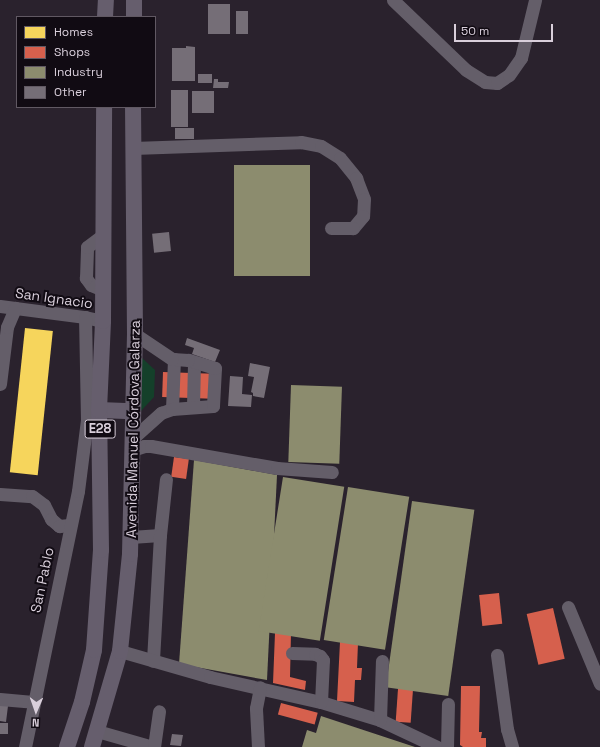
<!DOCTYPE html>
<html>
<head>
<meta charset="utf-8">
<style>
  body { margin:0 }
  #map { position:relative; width:600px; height:747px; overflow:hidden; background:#2a222d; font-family:"Space Grotesk",sans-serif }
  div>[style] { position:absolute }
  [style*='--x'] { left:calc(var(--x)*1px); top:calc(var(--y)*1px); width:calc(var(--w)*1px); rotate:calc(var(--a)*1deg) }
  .green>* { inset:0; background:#14402a }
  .homes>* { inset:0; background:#f6d55c; transform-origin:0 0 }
  .shops>* { inset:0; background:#d6604d; transform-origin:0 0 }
  .industry>* { inset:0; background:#8c8c6e; transform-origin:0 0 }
  .building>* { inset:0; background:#756e77; transform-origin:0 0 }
  .minor>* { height:13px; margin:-6.5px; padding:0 6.5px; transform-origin:6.5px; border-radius:6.5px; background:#645e69 }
  .major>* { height:16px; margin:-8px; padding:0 8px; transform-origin:8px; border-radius:8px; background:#665e6d }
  span { translate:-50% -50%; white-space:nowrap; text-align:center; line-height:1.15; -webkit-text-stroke:4px #110b13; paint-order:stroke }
  .shield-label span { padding:1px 3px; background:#110b13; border:1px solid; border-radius:3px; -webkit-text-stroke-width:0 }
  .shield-label { font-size:13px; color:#d9cfdb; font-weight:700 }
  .street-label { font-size:14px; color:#d9cfdb }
  .legend { position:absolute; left:16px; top:16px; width:140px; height:92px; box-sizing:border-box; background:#110b13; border:1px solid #615963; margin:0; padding:5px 7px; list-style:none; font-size:12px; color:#d9cfdb }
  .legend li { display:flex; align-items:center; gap:8px; height:20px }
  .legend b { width:20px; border:1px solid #615963 }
  .north { position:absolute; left:16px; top:691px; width:40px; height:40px; -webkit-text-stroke:3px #110b13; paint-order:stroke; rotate:182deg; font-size:11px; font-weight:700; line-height:16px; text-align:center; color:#d9cfdb }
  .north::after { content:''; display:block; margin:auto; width:14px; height:18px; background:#d9cfdb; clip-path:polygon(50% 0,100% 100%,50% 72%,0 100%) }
  .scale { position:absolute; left:454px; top:24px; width:99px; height:18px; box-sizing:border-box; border:2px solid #d9cfdb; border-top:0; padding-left:5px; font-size:12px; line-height:14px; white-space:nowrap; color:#d9cfdb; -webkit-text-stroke:3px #110b13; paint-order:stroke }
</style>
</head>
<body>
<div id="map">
  <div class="green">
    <div style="clip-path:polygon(142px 358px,155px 370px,154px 397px,141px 411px)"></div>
  </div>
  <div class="homes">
    <div style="left:25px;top:328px;width:28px;height:145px;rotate:6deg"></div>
  </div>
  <div class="shops">
    <div style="left:163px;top:372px;width:57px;height:25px;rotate:2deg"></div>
    <div style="left:174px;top:457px;width:15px;height:20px;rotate:8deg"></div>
    <div style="left:499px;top:593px;width:31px;height:20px;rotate:84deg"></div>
    <div style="left:553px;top:608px;width:52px;height:27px;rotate:77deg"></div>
    <div style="clip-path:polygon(275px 633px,291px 633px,290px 677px,306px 681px,305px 690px,273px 683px)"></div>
    <div style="clip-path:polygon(340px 642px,358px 643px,357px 668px,362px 668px,361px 680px,355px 680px,354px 702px,337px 701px)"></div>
    <div style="left:401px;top:646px;width:15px;height:76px;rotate:4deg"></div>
    <div style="clip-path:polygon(461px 686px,480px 686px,479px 732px,482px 732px,481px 738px,486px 738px,486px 747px,463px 747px,460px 745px)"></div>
    <div style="left:281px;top:703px;width:38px;height:12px;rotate:15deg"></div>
  </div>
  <div class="industry">
    <div style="left:234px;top:165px;width:76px;height:111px"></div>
    <div style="left:291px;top:385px;width:51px;height:77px;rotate:2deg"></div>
    <div style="clip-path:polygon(194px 460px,277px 475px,267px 680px,179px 664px)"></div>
    <div style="left:283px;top:477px;width:62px;height:156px;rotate:9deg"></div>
    <div style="left:348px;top:487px;width:62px;height:155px;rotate:9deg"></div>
    <div style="left:412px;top:501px;width:63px;height:188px;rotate:8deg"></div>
    <div style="clip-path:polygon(321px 716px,415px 747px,302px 747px,307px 730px,316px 733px)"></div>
  </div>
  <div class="building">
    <div style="left:208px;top:4px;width:22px;height:30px"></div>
    <div style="left:236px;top:11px;width:12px;height:23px"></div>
    <div style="clip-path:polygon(186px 46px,195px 47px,195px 81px,172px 81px,172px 48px,186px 48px)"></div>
    <div style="left:198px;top:74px;width:14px;height:9px"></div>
    <div style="clip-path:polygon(214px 79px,218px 79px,218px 82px,229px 82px,228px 88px,213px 88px)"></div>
    <div style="left:171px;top:90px;width:17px;height:37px"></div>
    <div style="left:192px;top:91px;width:22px;height:22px"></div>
    <div style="left:175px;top:128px;width:19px;height:11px"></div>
    <div style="left:169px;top:232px;width:19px;height:17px;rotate:84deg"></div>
    <div style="clip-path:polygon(187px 338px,220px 350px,215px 362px,192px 354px,194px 348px,185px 345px)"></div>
    <div style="clip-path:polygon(250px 363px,270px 367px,264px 398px,253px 396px,253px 393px,251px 392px,254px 377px,248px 376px)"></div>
    <div style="clip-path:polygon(230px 376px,243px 377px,242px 394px,252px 395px,251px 407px,228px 406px)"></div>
    <div style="clip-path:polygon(0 706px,8px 706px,6px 722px,0 721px)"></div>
    <div style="left:0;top:723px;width:8px;height:11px"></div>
    <div style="clip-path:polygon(172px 734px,183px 735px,181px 746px,170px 745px)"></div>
  </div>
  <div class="minor">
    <div style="--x:393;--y:0;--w:101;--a:43.8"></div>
    <div style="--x:466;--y:70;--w:22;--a:32"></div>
    <div style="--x:485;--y:82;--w:12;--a:5"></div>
    <div style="--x:497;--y:83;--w:14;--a:-34"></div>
    <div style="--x:509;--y:75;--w:21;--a:-55"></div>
    <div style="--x:521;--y:58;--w:60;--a:-76.4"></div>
    <div style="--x:133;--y:148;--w:168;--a:-2"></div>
    <div style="--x:301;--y:142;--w:20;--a:11"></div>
    <div style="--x:321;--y:146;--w:22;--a:32"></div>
    <div style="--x:340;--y:158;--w:26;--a:51"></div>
    <div style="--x:356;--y:178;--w:22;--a:69"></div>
    <div style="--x:364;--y:199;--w:17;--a:93"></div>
    <div style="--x:363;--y:216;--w:16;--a:130"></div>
    <div style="--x:353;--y:228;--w:22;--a:180"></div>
    <div style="--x:103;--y:290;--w:13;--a:-157"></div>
    <div style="--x:91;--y:285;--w:9;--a:-126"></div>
    <div style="--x:86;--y:278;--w:31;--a:-88"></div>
    <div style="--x:87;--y:247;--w:20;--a:-37"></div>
    <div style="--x:0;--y:306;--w:86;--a:7.4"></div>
    <div style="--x:85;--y:317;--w:18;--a:13"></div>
    <div style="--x:0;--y:384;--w:57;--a:-83"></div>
    <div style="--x:7;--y:327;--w:21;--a:-67"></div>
    <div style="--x:193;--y:407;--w:44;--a:-88.7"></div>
    <div style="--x:172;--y:409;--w:50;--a:-87.7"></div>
    <div style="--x:133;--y:438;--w:38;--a:-42"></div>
    <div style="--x:161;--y:413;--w:12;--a:-20"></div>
    <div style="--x:172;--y:409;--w:41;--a:-4.2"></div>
    <div style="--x:213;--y:406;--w:38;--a:-87"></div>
    <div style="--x:215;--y:368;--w:28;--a:-163"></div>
    <div style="--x:188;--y:360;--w:16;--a:-176"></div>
    <div style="--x:172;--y:359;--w:45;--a:-146"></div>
    <div style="--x:132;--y:450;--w:13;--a:-18"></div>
    <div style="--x:144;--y:446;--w:7;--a:0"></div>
    <div style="--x:151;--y:446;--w:128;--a:9.9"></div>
    <div style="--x:277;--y:468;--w:55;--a:4.2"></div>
    <div style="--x:0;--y:494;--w:32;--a:4"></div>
    <div style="--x:32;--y:496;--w:15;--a:37"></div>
    <div style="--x:44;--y:505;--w:16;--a:63"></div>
    <div style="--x:51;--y:519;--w:11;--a:41"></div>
    <div style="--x:59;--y:526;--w:10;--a:-6"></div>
    <div style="--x:160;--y:535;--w:56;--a:-83.9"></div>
    <div style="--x:131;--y:537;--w:29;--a:-4"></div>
    <div style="--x:160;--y:535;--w:126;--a:93.2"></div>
    <div style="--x:568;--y:607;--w:83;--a:67.4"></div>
    <div style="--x:120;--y:651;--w:94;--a:16.1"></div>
    <div style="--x:210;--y:677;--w:114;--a:12.7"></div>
    <div style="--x:321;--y:702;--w:62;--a:17"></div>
    <div style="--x:380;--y:720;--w:63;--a:25.3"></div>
    <div style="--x:292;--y:653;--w:23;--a:2"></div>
    <div style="--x:315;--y:654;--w:5;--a:22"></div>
    <div style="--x:320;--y:656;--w:5;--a:53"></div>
    <div style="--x:323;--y:660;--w:42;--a:92.7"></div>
    <div style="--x:497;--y:655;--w:75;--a:82.3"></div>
    <div style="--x:507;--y:729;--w:19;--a:74"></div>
    <div style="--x:0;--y:699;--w:33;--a:5"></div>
    <div style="--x:380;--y:720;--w:59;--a:-88.1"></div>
    <div style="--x:97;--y:731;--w:58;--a:15.9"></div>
    <div style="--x:25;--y:747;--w:261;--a:-78.3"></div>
    <div style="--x:78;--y:491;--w:72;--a:-82.8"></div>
    <div style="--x:87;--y:420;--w:103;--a:-91.1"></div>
    <div style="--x:154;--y:747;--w:36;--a:-82"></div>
    <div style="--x:258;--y:747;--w:39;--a:-93"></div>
    <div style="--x:256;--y:708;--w:21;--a:-79"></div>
    <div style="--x:447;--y:747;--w:43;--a:-88.7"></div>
  </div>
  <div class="major">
    <div style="--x:105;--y:17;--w:17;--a:-87"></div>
    <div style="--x:134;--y:17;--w:17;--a:-90"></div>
    <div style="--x:99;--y:410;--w:33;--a:2"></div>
    <div style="--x:67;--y:747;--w:47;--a:-71.6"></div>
    <div style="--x:82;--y:702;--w:53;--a:-77"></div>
    <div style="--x:94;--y:650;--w:100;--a:-86"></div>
    <div style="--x:101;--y:550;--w:140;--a:-90.8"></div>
    <div style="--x:99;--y:410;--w:89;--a:-87.4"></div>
    <div style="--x:103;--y:321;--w:214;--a:-89.7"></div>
    <div style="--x:92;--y:747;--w:100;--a:-73.7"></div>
    <div style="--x:120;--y:651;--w:98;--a:-84.1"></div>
    <div style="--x:130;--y:554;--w:220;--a:-88.7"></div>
    <div style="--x:135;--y:334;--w:227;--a:-90.5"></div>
  </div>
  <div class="shield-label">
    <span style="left:100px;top:429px">E28</span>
  </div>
  <div class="street-label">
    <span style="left:54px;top:298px;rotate:8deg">San Ignacio</span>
    <span style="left:133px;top:429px;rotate:-89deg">Avenida Manuel Córdova Galarza</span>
    <span style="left:42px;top:580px;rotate:-78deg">San Pablo</span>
  </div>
  <ul class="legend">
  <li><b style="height:11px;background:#f6d55c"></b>Homes</li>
  <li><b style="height:11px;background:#d6604d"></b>Shops</li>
  <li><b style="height:11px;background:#8c8c6e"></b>Industry</li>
  <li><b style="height:11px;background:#756e77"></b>Other</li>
  </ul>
  <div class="north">N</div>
  <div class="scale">50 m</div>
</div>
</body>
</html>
